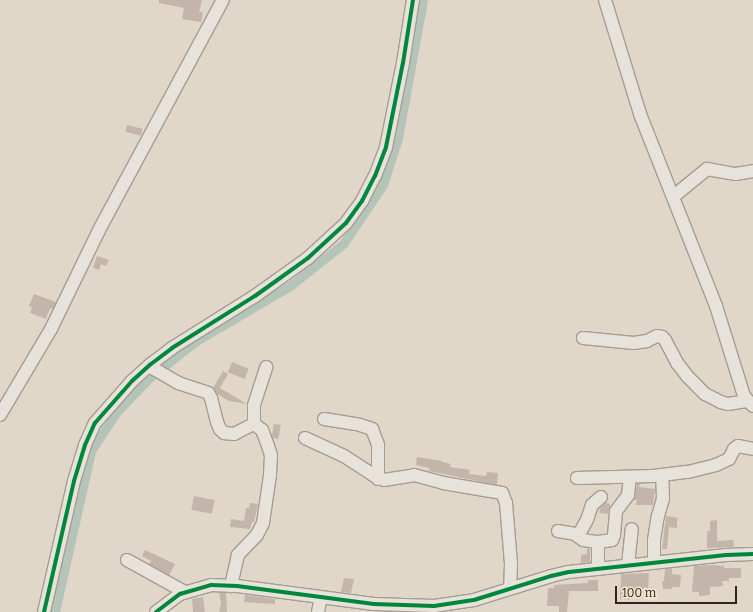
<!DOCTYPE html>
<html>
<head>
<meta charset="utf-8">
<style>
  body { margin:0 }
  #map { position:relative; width:753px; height:612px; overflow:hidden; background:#e0d7c9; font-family:Bitter,serif }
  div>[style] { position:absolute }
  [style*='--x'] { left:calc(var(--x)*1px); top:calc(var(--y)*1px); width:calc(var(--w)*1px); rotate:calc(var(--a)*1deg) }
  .canal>* { height:9px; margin:-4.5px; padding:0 4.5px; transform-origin:4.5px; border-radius:4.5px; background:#b5c4b9 }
  .building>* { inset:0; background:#c3b5aa; transform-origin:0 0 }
  .roads { filter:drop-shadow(1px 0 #a59c93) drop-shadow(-1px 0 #a59c93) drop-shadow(0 1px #a59c93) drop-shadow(0 -1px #a59c93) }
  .minor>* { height:12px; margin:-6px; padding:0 6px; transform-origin:6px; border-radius:6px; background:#e8e3da }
  .cycleway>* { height:4px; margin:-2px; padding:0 2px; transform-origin:2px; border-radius:2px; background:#00873e }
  span { translate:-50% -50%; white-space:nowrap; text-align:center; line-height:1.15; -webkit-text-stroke:3px #f2e4ce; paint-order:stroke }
  .scale { position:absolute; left:615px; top:586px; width:122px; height:18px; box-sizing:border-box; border:2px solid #32241d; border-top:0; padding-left:5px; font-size:12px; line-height:14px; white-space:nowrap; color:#32241d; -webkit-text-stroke:3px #f2e4ce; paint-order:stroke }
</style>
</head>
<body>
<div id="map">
  <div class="canal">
    <div style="--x:55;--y:612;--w:165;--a:-77.4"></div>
    <div style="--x:91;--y:451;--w:45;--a:-56.7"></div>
    <div style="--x:116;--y:413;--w:47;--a:-46.7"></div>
    <div style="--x:148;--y:379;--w:61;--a:-38.4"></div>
    <div style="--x:196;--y:341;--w:109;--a:-30.3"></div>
    <div style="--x:290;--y:286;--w:68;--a:-38.4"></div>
    <div style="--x:343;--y:244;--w:71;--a:-55.9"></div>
    <div style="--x:383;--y:185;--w:49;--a:-72.3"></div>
    <div style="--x:398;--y:138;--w:140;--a:-79.7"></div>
  </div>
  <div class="building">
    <div style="clip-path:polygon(159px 0,202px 0,199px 12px,203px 12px,201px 22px,182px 19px,184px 8px,159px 3px)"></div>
    <div style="left:127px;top:125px;width:16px;height:7px;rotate:14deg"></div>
    <div style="clip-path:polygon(97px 256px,109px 260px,106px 266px,101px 264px,99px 270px,93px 268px)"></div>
    <div style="clip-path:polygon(34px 294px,56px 302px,53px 309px,50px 308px,46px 319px,30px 313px,32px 307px,29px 306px)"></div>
    <div style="left:232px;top:362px;width:18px;height:11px;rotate:22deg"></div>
    <div style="clip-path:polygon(223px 371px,228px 374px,220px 388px,247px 404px,229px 401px,217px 394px,213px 388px)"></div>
    <div style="clip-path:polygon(274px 424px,281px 425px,278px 439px,273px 438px,272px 435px)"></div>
    <div style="clip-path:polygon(417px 457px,442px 461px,442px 462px,451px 464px,450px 467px,470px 470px,469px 474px,486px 476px,487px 472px,498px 473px,497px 485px,429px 471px,429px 468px,416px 465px)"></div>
    <div style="clip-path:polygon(637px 484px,640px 484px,639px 487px,655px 489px,653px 505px,636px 505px,637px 500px,634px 500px)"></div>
    <div style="left:194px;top:496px;width:21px;height:14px;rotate:11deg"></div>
    <div style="clip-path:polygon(250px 503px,258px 504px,254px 522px,252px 522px,250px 529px,230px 527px,231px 519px,244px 521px,246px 508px,249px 508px)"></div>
    <div style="clip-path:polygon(605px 503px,610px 504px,608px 514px,599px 513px,600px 508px)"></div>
    <div style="clip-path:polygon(666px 516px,678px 518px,677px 522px,677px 528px,669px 527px,667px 549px,662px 549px)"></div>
    <div style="clip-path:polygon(717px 520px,717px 541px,733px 540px,734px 547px,707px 548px,707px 531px,710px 531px,710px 521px)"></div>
    <div style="clip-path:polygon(587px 548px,590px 549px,590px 562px,581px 563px,581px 555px,587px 554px)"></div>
    <div style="clip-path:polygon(145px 550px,175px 564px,169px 575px,149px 564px,151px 561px,142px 556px)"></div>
    <div style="clip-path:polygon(711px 565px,724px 566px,724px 568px,741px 568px,741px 578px,729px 578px,729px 581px,722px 581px,723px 586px,710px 587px,710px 595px,699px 596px,699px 592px,692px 592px,694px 566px)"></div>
    <div style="clip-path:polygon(672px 568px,672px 574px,681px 575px,680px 587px,672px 587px,672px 589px,663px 589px,662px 581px,664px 581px,665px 569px)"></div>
    <div style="clip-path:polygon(649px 573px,648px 589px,629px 589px,629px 600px,620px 599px,621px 574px)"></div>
    <div style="clip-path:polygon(344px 578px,354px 579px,351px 593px,341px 592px)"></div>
    <div style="clip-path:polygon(588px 580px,598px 580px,598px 591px,569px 591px,567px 612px,559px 612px,559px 606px,547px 606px,548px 588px,554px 588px,554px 585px,588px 583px)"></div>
    <div style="clip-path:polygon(219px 593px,226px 593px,227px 612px,219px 612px,221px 603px)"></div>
    <div style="clip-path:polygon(245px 595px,275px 599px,275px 604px,244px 602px)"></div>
    <div style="clip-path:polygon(203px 597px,205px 612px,193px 612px,192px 599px)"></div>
  </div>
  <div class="roads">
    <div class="minor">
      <div style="--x:605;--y:0;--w:119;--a:72.9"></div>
      <div style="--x:640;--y:114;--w:206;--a:68.4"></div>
      <div style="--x:716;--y:306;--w:94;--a:72.7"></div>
      <div style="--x:744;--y:396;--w:13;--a:48"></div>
      <div style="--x:674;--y:196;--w:43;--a:-39.3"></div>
      <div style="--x:707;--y:169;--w:29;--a:10"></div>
      <div style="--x:736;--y:174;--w:17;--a:-10"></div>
      <div style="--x:583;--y:338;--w:51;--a:5.6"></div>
      <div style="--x:634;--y:343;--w:13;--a:-9"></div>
      <div style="--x:647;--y:341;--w:11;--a:-27"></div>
      <div style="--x:657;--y:336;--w:5;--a:11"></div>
      <div style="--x:662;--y:337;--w:4;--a:45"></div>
      <div style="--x:665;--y:340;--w:27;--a:62"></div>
      <div style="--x:678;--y:364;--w:15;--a:53"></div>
      <div style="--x:687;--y:376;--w:25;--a:45"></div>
      <div style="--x:705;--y:394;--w:18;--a:27"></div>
      <div style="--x:721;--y:402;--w:7;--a:16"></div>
      <div style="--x:728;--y:404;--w:20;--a:-9"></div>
      <div style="--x:149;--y:366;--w:34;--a:30"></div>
      <div style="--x:178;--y:383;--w:32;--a:18"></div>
      <div style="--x:208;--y:393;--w:6;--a:59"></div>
      <div style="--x:211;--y:398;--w:25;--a:76"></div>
      <div style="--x:217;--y:422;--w:8;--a:67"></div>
      <div style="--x:220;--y:429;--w:6;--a:45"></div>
      <div style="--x:224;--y:433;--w:10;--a:6"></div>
      <div style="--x:234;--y:434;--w:22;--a:-27"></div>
      <div style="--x:254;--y:424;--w:10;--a:37"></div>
      <div style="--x:262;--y:430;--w:17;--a:69"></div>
      <div style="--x:268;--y:446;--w:9;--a:72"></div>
      <div style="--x:271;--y:455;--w:20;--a:93"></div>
      <div style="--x:270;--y:475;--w:49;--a:98.3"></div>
      <div style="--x:263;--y:523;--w:13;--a:117"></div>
      <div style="--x:257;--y:535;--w:28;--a:134"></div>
      <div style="--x:238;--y:555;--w:32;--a:103"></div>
      <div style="--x:0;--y:415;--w:100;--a:-59.3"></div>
      <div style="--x:51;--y:329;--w:110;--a:-64.1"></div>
      <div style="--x:99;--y:230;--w:261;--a:-61.7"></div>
      <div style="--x:324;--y:419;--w:36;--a:9"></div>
      <div style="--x:360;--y:425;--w:13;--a:18"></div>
      <div style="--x:372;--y:429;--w:17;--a:69"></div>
      <div style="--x:378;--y:445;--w:34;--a:90"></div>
      <div style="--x:254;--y:424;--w:19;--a:-90"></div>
      <div style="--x:254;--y:405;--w:40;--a:-72"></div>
      <div style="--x:305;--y:438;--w:43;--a:24.8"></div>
      <div style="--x:344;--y:456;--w:35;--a:33"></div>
      <div style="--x:373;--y:475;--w:12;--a:24"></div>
      <div style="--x:384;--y:480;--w:30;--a:-9"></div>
      <div style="--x:414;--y:475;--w:30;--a:15"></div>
      <div style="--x:443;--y:483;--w:60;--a:9.6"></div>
      <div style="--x:502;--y:493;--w:11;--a:68"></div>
      <div style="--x:506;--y:503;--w:61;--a:85.3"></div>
      <div style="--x:511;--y:564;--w:24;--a:92"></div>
      <div style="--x:577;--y:478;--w:76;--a:-1.5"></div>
      <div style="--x:653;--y:476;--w:35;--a:-7"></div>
      <div style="--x:688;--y:472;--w:29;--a:-14"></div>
      <div style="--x:716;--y:465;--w:14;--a:-25"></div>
      <div style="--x:729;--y:459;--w:11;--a:-63"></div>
      <div style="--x:734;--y:449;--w:5;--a:-37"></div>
      <div style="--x:738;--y:446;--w:15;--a:11"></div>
      <div style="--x:558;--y:531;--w:17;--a:10"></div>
      <div style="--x:575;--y:534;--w:10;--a:37"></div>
      <div style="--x:583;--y:540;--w:15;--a:8"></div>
      <div style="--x:598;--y:542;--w:14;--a:-8"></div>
      <div style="--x:612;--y:540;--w:5;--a:-68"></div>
      <div style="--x:614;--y:535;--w:24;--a:-85"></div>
      <div style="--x:616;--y:511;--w:20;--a:-53"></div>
      <div style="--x:628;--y:495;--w:18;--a:-84"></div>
      <div style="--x:578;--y:536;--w:18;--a:-61"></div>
      <div style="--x:587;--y:520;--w:16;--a:-72"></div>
      <div style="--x:592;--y:505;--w:12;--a:-42"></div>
      <div style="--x:598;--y:542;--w:27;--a:90"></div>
      <div style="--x:127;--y:560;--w:66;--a:28.9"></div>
      <div style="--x:654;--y:562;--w:22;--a:-90"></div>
      <div style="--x:654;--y:540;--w:24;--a:-81"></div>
      <div style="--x:658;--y:516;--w:18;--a:-74"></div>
      <div style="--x:663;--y:499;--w:24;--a:-92"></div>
      <div style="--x:628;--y:565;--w:36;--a:-84"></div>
      <div style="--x:44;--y:612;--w:134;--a:-77.1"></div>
      <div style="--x:74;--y:481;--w:38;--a:-73"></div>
      <div style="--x:85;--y:445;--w:24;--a:-66"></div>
      <div style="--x:95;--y:423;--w:56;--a:-48.6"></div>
      <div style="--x:132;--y:381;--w:25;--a:-42"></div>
      <div style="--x:151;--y:364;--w:26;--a:-37"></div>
      <div style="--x:172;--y:348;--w:98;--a:-32.1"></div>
      <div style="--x:255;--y:296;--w:65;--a:-35.6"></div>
      <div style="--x:308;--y:258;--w:52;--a:-42.6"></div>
      <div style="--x:346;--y:223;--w:27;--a:-54"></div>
      <div style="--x:362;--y:201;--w:28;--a:-63"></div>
      <div style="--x:375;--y:176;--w:31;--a:-69"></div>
      <div style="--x:386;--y:147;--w:86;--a:-78.6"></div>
      <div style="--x:403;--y:63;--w:64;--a:-81"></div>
      <div style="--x:156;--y:612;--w:30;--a:-37"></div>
      <div style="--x:180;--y:594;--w:32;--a:-16"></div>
      <div style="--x:211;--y:585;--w:26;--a:2"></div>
      <div style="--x:237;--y:586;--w:138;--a:7.5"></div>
      <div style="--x:374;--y:604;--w:60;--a:1.9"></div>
      <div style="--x:434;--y:606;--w:40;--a:-8.5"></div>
      <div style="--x:474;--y:600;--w:81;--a:-17.3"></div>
      <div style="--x:551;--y:576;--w:18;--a:-13"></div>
      <div style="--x:569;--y:572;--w:158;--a:-6.2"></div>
      <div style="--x:726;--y:555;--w:27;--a:-2"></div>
      <div style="--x:318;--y:612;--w:15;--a:-79"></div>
    </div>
  </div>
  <div class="cycleway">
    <div style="--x:44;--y:612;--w:134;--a:-77.1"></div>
    <div style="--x:74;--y:481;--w:38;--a:-73"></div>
    <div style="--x:85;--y:445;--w:24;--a:-66"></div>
    <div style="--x:95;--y:423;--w:56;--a:-48.6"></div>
    <div style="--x:132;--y:381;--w:25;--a:-42"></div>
    <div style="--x:151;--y:364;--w:26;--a:-37"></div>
    <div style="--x:172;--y:348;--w:98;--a:-32.1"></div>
    <div style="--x:255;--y:296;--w:65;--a:-35.6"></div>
    <div style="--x:308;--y:258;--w:52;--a:-42.6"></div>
    <div style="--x:346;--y:223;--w:27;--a:-54"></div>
    <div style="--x:362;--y:201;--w:28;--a:-63"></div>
    <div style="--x:375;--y:176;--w:31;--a:-69"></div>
    <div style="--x:386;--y:147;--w:86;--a:-78.6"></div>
    <div style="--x:403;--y:63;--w:64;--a:-81"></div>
    <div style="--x:156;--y:612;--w:30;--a:-37"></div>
    <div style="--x:180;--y:594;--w:32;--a:-16"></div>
    <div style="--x:211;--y:585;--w:26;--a:2"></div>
    <div style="--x:237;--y:586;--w:138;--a:7.5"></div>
    <div style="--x:374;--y:604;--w:60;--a:1.9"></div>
    <div style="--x:434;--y:606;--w:40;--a:-8.5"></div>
    <div style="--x:474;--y:600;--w:81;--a:-17.3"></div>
    <div style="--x:551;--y:576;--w:18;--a:-13"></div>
    <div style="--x:569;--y:572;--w:158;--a:-6.2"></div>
    <div style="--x:726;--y:555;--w:27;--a:-2"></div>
  </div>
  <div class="scale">100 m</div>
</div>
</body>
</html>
